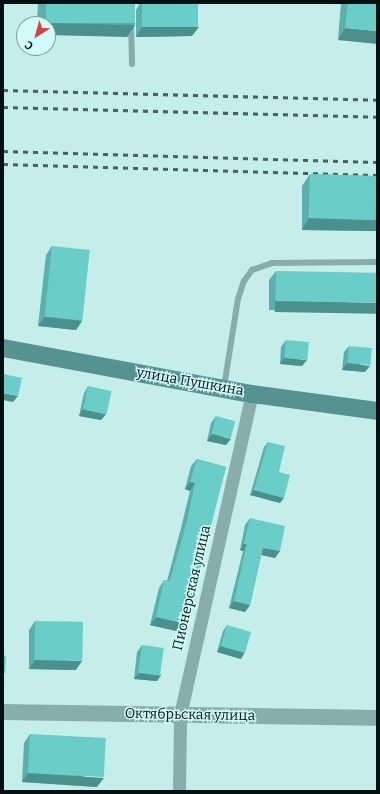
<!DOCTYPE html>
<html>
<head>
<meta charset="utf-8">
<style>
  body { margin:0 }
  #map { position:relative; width:380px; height:794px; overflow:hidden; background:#c5eeeb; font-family:Bitter,serif }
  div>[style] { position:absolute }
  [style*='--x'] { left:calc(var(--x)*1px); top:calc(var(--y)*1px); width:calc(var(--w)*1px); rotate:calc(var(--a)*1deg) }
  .service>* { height:6px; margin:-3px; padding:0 3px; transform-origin:3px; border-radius:3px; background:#87aeab }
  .minor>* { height:13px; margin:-6.5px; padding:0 6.5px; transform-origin:6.5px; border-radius:6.5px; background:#87aeab }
  .tertiary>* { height:16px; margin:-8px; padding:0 8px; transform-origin:8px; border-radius:8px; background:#87aeab }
  .secondary>* { height:18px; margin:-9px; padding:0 9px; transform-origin:9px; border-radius:9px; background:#569390 }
  .rail>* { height:3px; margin-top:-1.5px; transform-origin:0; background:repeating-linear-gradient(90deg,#4a6160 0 5px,transparent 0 10px) }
  .wall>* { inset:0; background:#5bb0ac }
  .shaded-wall>* { inset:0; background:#4a908c; transform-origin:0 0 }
  .building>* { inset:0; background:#6acdc8; transform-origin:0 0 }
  span { translate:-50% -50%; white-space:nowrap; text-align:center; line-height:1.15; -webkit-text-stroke:3px #d2fcf9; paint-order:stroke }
  .street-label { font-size:14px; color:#03100f }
  .frame { position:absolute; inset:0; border:4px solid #03100f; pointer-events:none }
  .north { position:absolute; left:16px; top:16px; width:40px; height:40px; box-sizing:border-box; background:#d2fcf9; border:1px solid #7f9e9b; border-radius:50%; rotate:217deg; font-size:11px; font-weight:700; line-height:16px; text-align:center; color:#03100f }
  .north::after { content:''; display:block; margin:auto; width:14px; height:18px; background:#d34443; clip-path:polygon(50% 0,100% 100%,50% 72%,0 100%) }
</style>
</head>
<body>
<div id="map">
  <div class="service">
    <div style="--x:131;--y:23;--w:41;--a:88.6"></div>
    <div style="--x:224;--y:387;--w:89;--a:-81"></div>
    <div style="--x:238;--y:299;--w:19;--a:-72"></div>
    <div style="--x:244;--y:281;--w:14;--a:-54"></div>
    <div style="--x:252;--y:270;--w:21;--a:-19"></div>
    <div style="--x:272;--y:263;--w:105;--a:-0.5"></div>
  </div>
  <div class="minor">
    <div style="--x:179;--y:791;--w:76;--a:-89.2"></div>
    <div style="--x:180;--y:715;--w:329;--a:-77.4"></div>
  </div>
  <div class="tertiary">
    <div style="--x:3;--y:712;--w:374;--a:0.9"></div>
  </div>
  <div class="secondary">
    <div style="--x:3;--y:348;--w:253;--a:10.5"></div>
    <div style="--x:252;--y:394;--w:126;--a:7.7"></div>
  </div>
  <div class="rail">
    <div style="--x:3;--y:90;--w:374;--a:1.5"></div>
    <div style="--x:3;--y:107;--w:374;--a:1.5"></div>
    <div style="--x:3;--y:151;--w:374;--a:1.7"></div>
    <div style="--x:3;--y:164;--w:374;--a:1.7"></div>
  </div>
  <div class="wall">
    <div style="clip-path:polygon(38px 3px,135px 3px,135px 25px,127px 37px,48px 24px,37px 24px)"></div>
    <div style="clip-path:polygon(140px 3px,198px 3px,192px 36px,136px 37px,136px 10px)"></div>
    <div style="clip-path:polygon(341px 3px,377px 3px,338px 40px)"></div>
    <div style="clip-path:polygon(310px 174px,377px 176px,377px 231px,302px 230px,302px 186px)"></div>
    <div style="clip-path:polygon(52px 246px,82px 321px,76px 330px,38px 326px,46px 255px)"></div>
    <div style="clip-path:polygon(276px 271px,370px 312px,269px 310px,269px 280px)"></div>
    <div style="clip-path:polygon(286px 340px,302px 366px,280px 364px,281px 347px)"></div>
    <div style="clip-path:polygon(349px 346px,365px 372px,342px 370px,344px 352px)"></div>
    <div style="clip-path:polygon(88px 386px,106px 414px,101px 420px,79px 416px,84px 393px)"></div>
    <div style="clip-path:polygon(216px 416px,226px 445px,207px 441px,211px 423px)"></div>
    <div style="clip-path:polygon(268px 442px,279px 472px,280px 503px,250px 495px,264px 447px)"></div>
    <div style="clip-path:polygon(197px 459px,226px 467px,181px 632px,150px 625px,159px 588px,164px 580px,167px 581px,181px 528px,190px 491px,185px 489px,191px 466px)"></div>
    <div style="clip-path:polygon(250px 518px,280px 551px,275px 558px,261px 555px,250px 605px,245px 612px,229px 608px,243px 551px,240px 550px,245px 525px)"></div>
    <div style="clip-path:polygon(35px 621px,76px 670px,29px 669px,29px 630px)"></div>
    <div style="clip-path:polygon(227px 625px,241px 659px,217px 652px,223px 631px)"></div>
    <div style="clip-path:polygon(142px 645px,161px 675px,157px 681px,134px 679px,137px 652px)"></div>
    <div style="clip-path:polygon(30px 734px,97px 787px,22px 782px,24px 743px)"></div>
  </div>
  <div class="shaded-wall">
    <div style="clip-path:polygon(45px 23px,135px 25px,127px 37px,48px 35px,48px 24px,44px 24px)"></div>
    <div style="clip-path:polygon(142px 27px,199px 27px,192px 36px,136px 37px)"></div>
    <div style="clip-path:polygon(345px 28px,377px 31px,377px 44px,338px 40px)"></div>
    <div style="clip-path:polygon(309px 218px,377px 220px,377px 231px,302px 230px)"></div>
    <div style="left:275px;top:301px;width:101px;height:11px;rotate:1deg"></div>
    <div style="clip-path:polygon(45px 317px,82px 321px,76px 330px,38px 326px)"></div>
    <div style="clip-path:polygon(284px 358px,307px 360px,302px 366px,280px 364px)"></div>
    <div style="clip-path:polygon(347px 363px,370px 366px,365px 372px,342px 370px)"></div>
    <div style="clip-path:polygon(3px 393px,18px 396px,13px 402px,3px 400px)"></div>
    <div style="clip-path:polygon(83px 409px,106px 414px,101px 420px,79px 416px)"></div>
    <div style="clip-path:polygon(212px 434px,231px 439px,226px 445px,207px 441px)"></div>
    <div style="clip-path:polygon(190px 482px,195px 483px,190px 491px,185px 489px)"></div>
    <div style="clip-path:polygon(254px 490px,284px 498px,280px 503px,250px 495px)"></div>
    <div style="clip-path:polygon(244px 544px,247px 544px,243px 551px,240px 550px)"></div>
    <div style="clip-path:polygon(263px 548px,280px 551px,275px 558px,258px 554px)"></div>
    <div style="clip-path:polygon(234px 601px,250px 605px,245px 612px,229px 608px)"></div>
    <div style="clip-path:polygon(156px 617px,186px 624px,181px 632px,150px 625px)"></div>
    <div style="clip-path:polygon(221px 646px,245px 652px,241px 659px,217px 652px)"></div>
    <div style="clip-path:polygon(35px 660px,82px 661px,76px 670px,29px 669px)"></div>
    <div style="clip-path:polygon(139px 673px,161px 675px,157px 681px,134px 679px)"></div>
    <div style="clip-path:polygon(28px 773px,104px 778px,97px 787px,22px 782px)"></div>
  </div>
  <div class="building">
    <div style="left:46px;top:3px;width:89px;height:20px"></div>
    <div style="left:142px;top:3px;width:56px;height:24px"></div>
    <div style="clip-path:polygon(348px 3px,377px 3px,377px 31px,345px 28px)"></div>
    <div style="left:310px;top:174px;width:67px;height:44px;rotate:2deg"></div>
    <div style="left:52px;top:246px;width:38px;height:71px;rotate:6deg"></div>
    <div style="left:276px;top:271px;width:101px;height:30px;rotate:1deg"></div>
    <div style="left:286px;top:340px;width:23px;height:18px;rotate:5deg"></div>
    <div style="left:349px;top:346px;width:23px;height:17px;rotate:5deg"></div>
    <div style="clip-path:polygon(4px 374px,22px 378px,18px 396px,3px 393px,3px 379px)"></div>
    <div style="left:88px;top:386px;width:24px;height:24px;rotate:12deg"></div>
    <div style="left:216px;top:416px;width:20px;height:18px;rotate:15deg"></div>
    <div style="clip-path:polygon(268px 442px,285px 446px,279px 472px,290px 475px,284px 498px,254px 490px)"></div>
    <div style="clip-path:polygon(197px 459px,226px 467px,186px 624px,156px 617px,164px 580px,170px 581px,187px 521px,195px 483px,190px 482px)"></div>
    <div style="clip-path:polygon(250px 518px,285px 526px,280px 551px,263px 548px,250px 605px,234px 601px,247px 544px,244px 544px)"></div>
    <div style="left:35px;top:621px;width:48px;height:39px;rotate:1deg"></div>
    <div style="left:227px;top:625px;width:25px;height:22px;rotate:16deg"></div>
    <div style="left:142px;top:645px;width:22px;height:28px;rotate:8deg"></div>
    <div style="clip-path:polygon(3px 655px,6px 656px,5px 673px,3px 673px)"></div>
    <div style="left:30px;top:734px;width:76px;height:39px;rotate:3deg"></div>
  </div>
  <div class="street-label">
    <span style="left:190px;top:382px;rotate:10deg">улица Пушкина</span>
    <span style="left:192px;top:588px;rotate:-77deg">Пионерская улица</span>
    <span style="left:190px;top:715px;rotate:1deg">Октябрьская улица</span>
  </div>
  <div class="frame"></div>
  <div class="north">С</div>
</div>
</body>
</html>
